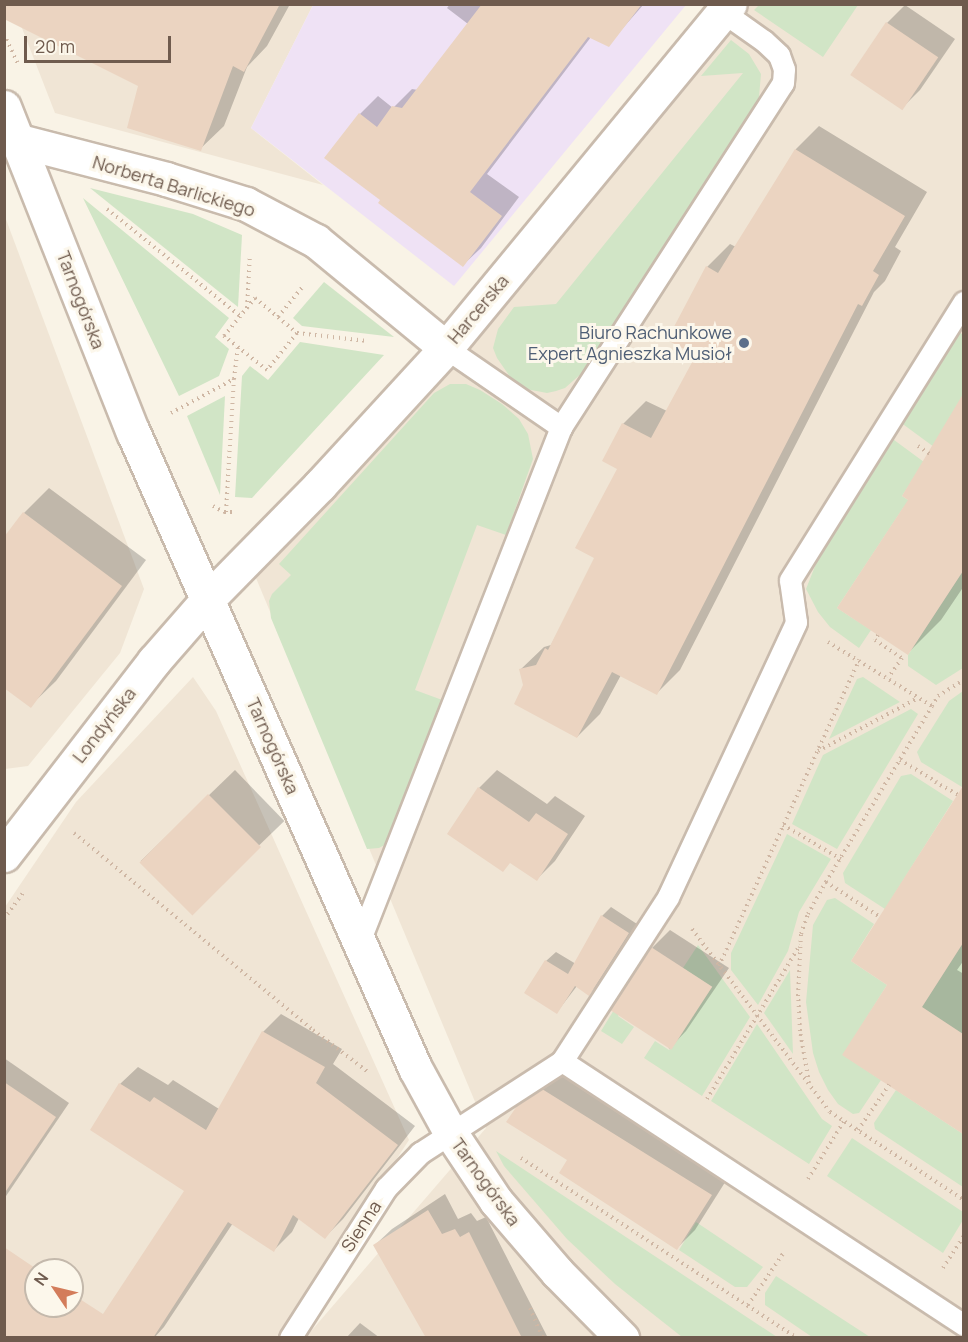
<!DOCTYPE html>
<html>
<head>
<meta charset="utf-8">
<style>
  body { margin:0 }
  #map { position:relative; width:968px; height:1342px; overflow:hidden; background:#f9f3e6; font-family:Manrope,sans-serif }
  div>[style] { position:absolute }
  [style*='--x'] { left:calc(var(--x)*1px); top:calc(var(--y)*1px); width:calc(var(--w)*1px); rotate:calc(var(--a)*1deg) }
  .residential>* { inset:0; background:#f0e5d5 }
  .education>* { inset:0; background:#efe2f5 }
  .green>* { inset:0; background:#d1e5c6 }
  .shadow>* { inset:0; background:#0003; transform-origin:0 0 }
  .building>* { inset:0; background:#ebd4c1; transform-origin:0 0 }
  .path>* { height:4px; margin-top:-2px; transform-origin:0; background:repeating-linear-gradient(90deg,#cfb7a4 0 1.5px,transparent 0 6px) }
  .roads { filter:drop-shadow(2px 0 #c9bbad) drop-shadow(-2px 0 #c9bbad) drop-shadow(0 2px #c9bbad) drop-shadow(0 -2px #c9bbad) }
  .service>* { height:21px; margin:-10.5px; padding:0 10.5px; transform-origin:10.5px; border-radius:10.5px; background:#fff }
  .minor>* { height:33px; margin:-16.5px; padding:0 16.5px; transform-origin:16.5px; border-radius:16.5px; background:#fff }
  .tertiary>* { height:33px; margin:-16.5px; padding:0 16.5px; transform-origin:16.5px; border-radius:16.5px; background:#fff }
  .dots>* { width:16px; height:16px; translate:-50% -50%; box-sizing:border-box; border:3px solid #fcf7eb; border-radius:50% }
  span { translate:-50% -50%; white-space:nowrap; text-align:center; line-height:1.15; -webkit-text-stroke:6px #fcf7eb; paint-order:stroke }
  .street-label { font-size:18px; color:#6f5b4e }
  .service-label { font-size:18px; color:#4e5e75 }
  .right { translate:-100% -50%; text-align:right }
  .frame { position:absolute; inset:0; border:6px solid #6f5b4e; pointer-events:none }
  .north { position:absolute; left:24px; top:1258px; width:60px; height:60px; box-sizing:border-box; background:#fcf7eb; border:2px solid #c4b9ac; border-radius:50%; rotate:305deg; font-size:16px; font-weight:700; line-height:24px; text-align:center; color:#6f5b4e }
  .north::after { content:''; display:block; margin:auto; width:21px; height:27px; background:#d37c5a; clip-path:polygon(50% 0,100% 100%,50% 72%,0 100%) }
  .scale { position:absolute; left:24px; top:36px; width:147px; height:27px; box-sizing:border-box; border:3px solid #6f5b4e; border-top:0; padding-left:8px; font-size:18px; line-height:21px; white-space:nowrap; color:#6f5b4e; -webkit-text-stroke:4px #fcf7eb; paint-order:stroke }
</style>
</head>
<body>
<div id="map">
  <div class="residential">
    <div style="clip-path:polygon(13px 5px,313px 5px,251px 128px,323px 185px,55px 113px)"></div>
    <div style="clip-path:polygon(732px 5px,963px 5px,963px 1337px,306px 1337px,486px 1128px,248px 559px)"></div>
    <div style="clip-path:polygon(4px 214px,144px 589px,120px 653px,28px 766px,5px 769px)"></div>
    <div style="clip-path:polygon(evenodd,193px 677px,216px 711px,409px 1140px,280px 1337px,5px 1338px,5px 907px,76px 802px,193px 677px,36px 1270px,72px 1270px,72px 1306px,36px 1306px,36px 1270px)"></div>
  </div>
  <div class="education">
    <div style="clip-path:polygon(313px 5px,686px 5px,454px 286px,251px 128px)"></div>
  </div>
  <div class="green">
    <div style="clip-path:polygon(759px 5px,759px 4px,858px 5px,823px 57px,754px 10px)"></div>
    <div style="clip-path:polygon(731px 40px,749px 54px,761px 74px,759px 97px,754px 109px,582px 373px,565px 388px,556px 391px,547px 393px,526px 389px,513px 381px,497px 358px,493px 348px,498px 329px,514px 307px,556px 304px,743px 73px,701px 76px)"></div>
    <div style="clip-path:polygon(90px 188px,193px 214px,242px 235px,238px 307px)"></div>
    <div style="clip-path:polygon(83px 198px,229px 318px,215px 337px,229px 349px,219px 376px,179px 396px)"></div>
    <div style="clip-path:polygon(324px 282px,394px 337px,302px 326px,293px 318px)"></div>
    <div style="clip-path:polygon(957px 330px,963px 335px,963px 400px,934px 447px,900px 422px)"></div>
    <div style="clip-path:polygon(300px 342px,384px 355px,252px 498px,235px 497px,242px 376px,250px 366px,268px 380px)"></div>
    <div style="clip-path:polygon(450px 384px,466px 384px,480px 390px,502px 404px,519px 419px,528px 434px,533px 459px,506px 535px,477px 525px,415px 690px,445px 701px,390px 842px,379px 848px,367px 849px,271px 618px,269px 601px,272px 594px,291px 575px,279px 564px,434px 393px)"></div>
    <div style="clip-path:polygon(225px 396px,220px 495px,187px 416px)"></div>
    <div style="clip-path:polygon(890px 437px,924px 462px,902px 496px,963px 537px,963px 548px,903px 508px,837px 608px,871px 630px,859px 648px,830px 627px,818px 612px,806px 589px,823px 546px)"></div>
    <div style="clip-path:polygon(963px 571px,963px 668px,936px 685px,908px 666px,908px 655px)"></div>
    <div style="clip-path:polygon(863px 677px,900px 702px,829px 739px,857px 679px)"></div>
    <div style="clip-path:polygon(963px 691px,964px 786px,962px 787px,921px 762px,917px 752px,949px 701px)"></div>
    <div style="clip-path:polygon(911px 709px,918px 714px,837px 849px,792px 824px,823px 755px)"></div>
    <div style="clip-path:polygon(911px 774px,953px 801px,885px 909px,845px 883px,843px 873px,901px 776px)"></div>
    <div style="clip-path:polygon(787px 834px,831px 859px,799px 912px,788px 951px,758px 1005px,731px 970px,731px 953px)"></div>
    <div style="clip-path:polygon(835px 898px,874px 924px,851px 961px,887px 985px,843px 1055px,881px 1080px,859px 1113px,853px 1114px,838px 1104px,828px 1090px,819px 1072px,813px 1053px,806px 1002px,813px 925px,827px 900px)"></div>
    <div style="clip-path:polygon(963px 943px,963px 1034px,922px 1007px)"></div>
    <div style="clip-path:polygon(698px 945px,750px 1017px,702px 1096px,644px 1058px,655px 1041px,669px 1050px,712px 987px,683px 968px)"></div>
    <div style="clip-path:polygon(652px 948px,658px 952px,618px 1016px,634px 1027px,622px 1044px,601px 1031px)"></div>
    <div style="clip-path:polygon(790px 970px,793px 1054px,764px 1013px)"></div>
    <div style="clip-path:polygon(757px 1024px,822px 1119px,832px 1126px,809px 1164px,711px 1101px)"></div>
    <div style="clip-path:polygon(896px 1090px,963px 1134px,963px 1187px,875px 1129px,874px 1123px)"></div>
    <div style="clip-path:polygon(852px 1138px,963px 1212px,963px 1220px,943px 1253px,827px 1176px)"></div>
    <div style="clip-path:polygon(496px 1151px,777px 1337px,682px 1337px,615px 1284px,567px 1239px,504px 1166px)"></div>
    <div style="clip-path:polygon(696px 1222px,763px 1267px,747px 1287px,735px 1287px,679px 1250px)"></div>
    <div style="clip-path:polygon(776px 1276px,870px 1337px,812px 1337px,765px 1305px,765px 1293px)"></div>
  </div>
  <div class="shadow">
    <div style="clip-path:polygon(79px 4px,287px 4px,289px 6px,267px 46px,247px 67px,224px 126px,200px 149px,140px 85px)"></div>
    <div style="clip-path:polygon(450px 4px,644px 4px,608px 45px,591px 37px,487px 174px,519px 197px,481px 248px,463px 265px,382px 200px,360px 114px,378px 96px,393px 108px,412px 89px,418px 90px,468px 24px,447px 8px)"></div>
    <div style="clip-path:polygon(905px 5px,955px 39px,920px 90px,902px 108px,887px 23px)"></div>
    <div style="clip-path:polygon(819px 126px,927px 192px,895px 247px,901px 251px,885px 281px,874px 292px,680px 670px,657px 693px,621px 675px,600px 714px,577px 737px,524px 685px,520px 670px,544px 647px,551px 645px,596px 558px,619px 468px,623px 424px,646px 401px,667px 411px,698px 354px,707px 267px,730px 244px,736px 247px,796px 149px)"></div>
    <div style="clip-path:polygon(964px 403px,964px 586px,941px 620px,908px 653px,910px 500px,904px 496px)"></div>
    <div style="clip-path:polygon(49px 488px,146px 560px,56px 681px,30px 706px,24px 513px)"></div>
    <div style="left:235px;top:770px;width:71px;height:131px;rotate:46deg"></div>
    <div style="clip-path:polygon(497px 770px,547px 804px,555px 796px,585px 816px,555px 861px,537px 879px,479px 788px)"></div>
    <div style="clip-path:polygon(964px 789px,964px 960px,957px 970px,964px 974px,964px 1132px,844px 1055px,889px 984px,853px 960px)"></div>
    <div style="clip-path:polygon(611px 907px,637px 924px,598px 985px,589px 994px,577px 986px,557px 1012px,546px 961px,556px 952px,576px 964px,602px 916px)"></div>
    <div style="clip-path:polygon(670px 930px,729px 968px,686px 1031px,669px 1049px,652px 948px)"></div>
    <div style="clip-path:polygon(281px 1014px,342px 1049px,333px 1064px,415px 1126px,343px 1219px,325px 1237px,299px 1218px,292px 1232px,274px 1250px,233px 1223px,164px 1327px,154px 1338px,136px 1338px,186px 1191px,120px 1084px,138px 1067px,168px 1085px,173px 1080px,219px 1109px,263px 1032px)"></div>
    <div style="clip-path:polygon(4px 1058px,69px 1103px,4px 1199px)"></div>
    <div style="clip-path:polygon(561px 1072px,729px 1176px,695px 1230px,677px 1248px,569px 1160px,518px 1107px,536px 1088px)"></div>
    <div style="clip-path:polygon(445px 1194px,458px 1219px,471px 1213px,477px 1221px,486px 1217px,548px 1338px,428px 1338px,375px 1245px,392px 1229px)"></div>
    <div style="clip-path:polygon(360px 1323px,380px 1338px,346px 1338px)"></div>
  </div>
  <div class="building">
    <div style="clip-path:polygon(4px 4px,280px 4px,244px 72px,233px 66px,201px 151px,127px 128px,138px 86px,4px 19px)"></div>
    <div style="clip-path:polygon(482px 4px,642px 4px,609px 47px,588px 37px,470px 192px,502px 216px,463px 267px,378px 203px,380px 200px,324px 158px,359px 113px,377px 127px,392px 106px,402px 108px)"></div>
    <div style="left:886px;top:22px;width:63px;height:64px;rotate:34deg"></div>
    <div style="clip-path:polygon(795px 149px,905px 216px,873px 271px,879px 275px,862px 306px,858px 304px,657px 695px,612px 672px,577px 738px,514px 704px,523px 685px,519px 669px,536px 665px,545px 648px,548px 650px,594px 558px,575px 548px,617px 469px,602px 461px,622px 423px,651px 438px,696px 355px,667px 340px,706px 266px,718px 273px)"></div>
    <div style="clip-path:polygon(963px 394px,963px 571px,908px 655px,837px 608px,908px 500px,902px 496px)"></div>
    <div style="clip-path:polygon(23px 512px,122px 586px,31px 708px,4px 688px,4px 537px)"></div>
    <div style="clip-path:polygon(963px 786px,963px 943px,922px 1007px,963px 1034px,963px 1134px,842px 1055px,887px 985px,851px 961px)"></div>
    <div style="clip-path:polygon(478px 787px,529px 822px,536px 813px,568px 834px,537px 881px,510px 863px,503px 872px,447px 834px)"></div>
    <div style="left:208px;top:794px;width:75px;height:97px;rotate:45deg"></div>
    <div style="clip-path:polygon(601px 915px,629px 933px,589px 996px,575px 986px,557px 1014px,524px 993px,545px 960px,568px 974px)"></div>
    <div style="left:651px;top:947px;width:73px;height:75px;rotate:33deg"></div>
    <div style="clip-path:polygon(262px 1031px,325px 1067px,316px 1083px,398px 1145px,325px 1239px,293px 1215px,274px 1252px,228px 1222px,153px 1338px,4px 1338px,4px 1247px,38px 1270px,36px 1306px,72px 1306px,72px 1294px,103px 1314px,184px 1191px,90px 1130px,119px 1083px,150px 1102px,154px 1097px,206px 1130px)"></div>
    <div style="clip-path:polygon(4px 1082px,56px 1117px,4px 1194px)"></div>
    <div style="clip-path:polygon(542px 1089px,712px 1195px,677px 1250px,559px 1173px,567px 1160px,506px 1122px,517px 1106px)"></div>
    <div style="clip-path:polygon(428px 1210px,442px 1234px,455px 1229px,460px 1237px,469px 1232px,522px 1338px,426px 1338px,373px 1245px)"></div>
  </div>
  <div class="path">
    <div style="--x:4;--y:34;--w:35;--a:65"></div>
    <div style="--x:107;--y:209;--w:171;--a:38.8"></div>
    <div style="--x:255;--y:298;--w:55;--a:39.8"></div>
    <div style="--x:297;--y:333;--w:48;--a:129"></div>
    <div style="--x:267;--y:370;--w:55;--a:-141.7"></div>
    <div style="--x:224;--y:336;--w:49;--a:-50.8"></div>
    <div style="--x:247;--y:308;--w:53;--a:-86.8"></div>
    <div style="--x:278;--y:317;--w:41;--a:-50.9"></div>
    <div style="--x:297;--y:333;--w:71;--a:6.4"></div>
    <div style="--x:171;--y:413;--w:72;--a:-28.4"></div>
    <div style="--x:234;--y:379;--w:32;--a:-83"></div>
    <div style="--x:918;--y:446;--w:14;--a:34"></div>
    <div style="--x:213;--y:506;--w:13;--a:29"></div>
    <div style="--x:224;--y:512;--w:10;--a:0"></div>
    <div style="--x:226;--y:512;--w:133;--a:-86.6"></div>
    <div style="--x:878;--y:635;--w:6;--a:121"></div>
    <div style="--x:875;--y:640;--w:32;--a:34"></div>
    <div style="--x:902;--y:658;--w:24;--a:125"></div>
    <div style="--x:828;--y:642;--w:122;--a:31.6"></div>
    <div style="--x:932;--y:706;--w:12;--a:-59"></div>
    <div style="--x:938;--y:696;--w:31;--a:-32"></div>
    <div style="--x:818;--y:751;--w:113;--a:-27.9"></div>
    <div style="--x:900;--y:760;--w:43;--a:30.7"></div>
    <div style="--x:935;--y:782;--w:26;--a:29"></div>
    <div style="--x:783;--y:825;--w:67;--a:30.4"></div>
    <div style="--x:74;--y:833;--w:310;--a:39.5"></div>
    <div style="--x:313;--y:1030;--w:69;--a:37.4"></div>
    <div style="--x:826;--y:882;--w:64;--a:32.9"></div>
    <div style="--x:4;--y:919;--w:32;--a:-54"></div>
    <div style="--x:692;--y:929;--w:229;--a:53"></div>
    <div style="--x:830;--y:1112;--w:160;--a:33.3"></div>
    <div style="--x:719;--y:966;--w:337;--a:-65.4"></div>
    <div style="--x:809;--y:1083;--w:53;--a:-99.8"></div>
    <div style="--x:800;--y:1031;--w:35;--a:-93"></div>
    <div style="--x:798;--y:996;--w:62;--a:-87.2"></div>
    <div style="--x:801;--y:934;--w:21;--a:-71"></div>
    <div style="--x:808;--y:914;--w:37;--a:-61"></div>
    <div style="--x:826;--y:882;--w:205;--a:-58.9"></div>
    <div style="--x:707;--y:1099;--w:180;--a:-58.9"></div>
    <div style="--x:858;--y:1130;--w:55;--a:-55.4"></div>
    <div style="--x:521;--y:1158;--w:330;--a:33.1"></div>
    <div style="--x:808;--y:1179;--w:68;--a:-58.2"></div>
    <div style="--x:943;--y:1268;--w:38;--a:-57"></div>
    <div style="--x:748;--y:1305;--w:64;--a:-55.8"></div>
    <div style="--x:530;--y:1308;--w:33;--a:67"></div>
  </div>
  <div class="roads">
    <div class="service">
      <div style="--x:446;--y:348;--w:140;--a:34.5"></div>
      <div style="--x:359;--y:942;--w:553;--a:-68.58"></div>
      <div style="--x:561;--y:427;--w:409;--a:-57.2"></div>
      <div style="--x:783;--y:83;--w:14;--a:-86"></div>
      <div style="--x:784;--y:69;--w:15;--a:-110"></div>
      <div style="--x:779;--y:55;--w:21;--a:-137"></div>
      <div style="--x:764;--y:41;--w:50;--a:-144.7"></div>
      <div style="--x:562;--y:1061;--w:195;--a:-57.1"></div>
      <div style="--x:668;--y:897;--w:303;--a:-65"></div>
      <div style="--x:796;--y:622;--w:42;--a:-98.1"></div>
      <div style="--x:790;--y:580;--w:328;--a:-58"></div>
      <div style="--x:290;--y:1338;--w:178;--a:-57.4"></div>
      <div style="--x:386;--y:1188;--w:49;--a:-45.8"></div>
      <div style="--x:420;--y:1153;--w:169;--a:-32.9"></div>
      <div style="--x:562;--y:1061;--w:481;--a:33.3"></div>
    </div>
    <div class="minor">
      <div style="--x:4;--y:137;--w:167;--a:14.5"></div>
      <div style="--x:166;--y:179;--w:84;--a:17.4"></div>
      <div style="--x:246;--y:204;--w:79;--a:27.9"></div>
      <div style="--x:316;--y:241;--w:168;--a:39.5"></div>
      <div style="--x:4;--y:855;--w:245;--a:-52.3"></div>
      <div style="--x:154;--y:661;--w:84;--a:-48.9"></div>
      <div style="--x:209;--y:598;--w:158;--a:-45.5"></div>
      <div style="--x:320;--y:485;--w:186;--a:-47.4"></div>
      <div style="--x:446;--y:348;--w:446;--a:-50.5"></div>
    </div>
    <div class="tertiary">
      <div style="--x:4;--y:107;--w:350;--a:68.4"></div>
      <div style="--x:133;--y:432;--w:696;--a:66.09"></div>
      <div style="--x:415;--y:1068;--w:73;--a:61.3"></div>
      <div style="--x:450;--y:1132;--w:83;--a:56.3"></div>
      <div style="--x:496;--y:1201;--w:94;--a:49.3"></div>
      <div style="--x:557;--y:1272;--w:93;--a:45.4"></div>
    </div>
  </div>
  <div class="dots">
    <div style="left:744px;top:343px;background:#5c6f8a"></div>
  </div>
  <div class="street-label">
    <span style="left:174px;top:186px;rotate:17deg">Norberta Barlickiego</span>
    <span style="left:81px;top:300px;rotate:69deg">Tarnogórska</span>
    <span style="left:478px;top:309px;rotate:-50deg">Harcerska</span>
    <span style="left:104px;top:725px;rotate:-52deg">Londyńska</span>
    <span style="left:273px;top:746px;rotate:66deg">Tarnogórska</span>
    <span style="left:486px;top:1182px;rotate:54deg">Tarnogórska</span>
    <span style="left:361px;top:1226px;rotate:-57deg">Sienna</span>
  </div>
  <div class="service-label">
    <span class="right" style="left:732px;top:343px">Biuro Rachunkowe<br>Expert Agnieszka Musioł</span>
  </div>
  <div class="frame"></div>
  <div class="north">N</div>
  <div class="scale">20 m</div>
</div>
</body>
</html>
